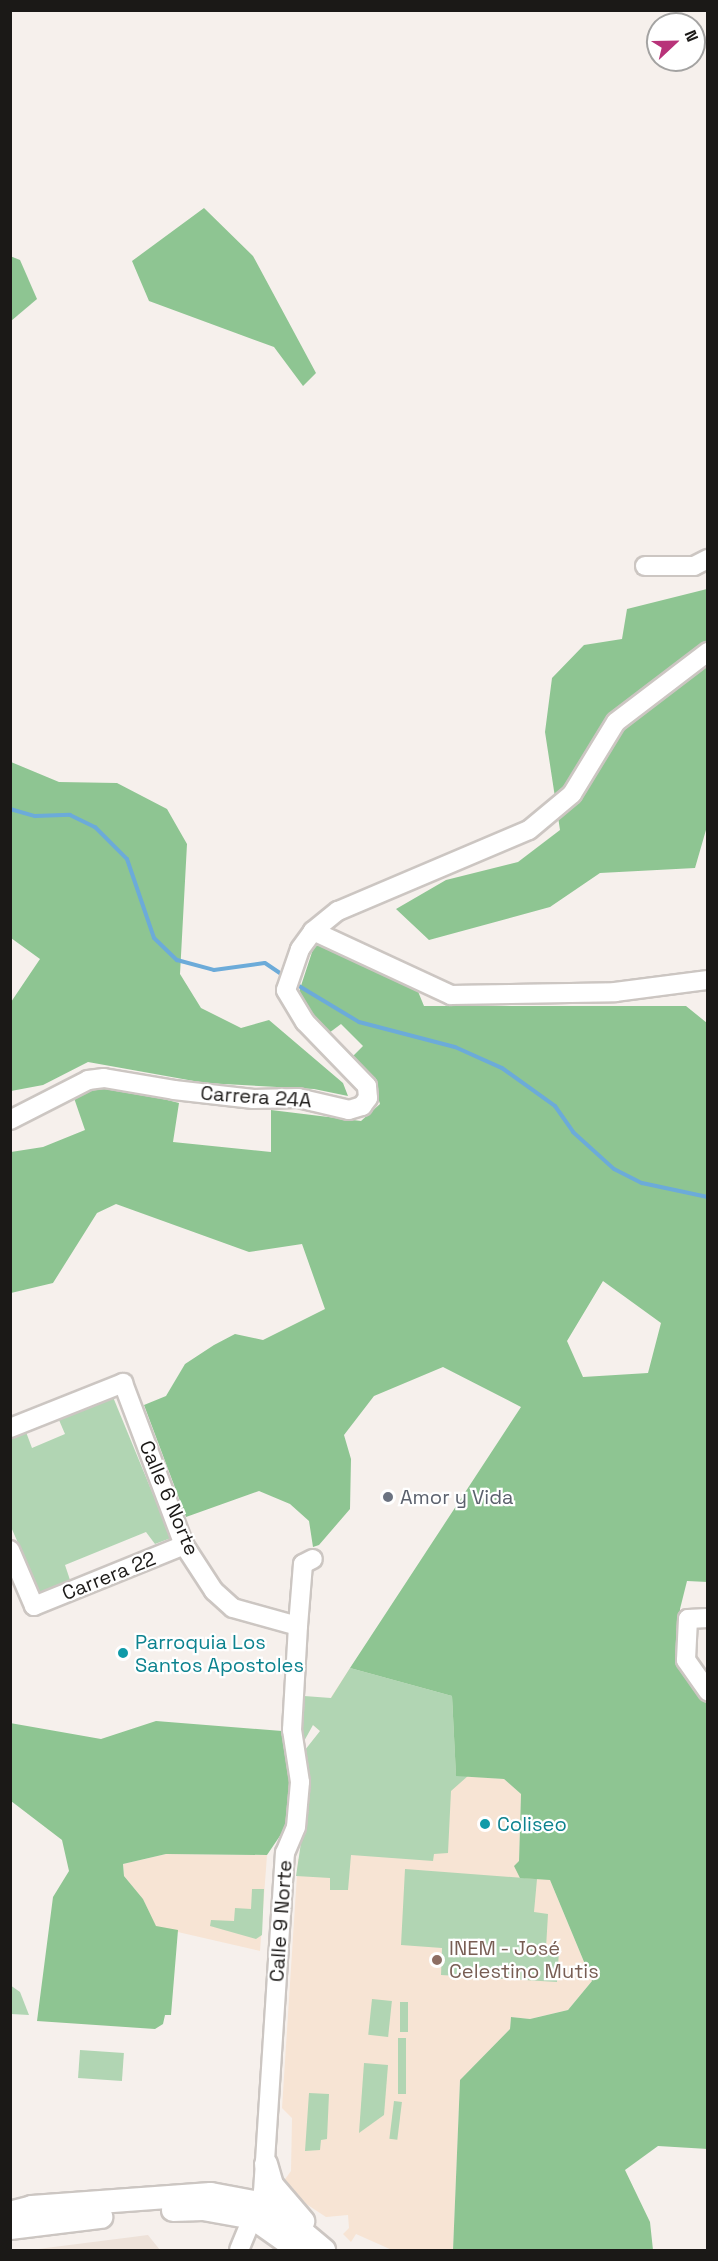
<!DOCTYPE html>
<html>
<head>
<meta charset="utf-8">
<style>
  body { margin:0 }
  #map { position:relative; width:718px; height:2261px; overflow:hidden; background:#f6f0ec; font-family:"Space Grotesk",sans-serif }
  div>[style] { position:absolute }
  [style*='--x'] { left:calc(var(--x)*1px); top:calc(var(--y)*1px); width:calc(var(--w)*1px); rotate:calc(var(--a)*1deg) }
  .built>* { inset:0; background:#ede1d8 }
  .education>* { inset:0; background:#f7e4d4 }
  .green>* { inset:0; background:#b1d5b3; transform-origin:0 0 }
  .forest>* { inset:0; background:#8ec592 }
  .stream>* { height:4px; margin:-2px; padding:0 2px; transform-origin:2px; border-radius:2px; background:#6cabd9 }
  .roads { filter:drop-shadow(2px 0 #ccc6c2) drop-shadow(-2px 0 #ccc6c2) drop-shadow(0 2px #ccc6c2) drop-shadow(0 -2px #ccc6c2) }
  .minor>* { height:18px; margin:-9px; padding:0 9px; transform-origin:9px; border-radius:9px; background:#fff }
  .major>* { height:22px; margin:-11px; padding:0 11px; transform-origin:11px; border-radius:11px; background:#fff }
  .dots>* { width:16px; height:16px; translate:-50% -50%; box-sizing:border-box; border:3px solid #fff; border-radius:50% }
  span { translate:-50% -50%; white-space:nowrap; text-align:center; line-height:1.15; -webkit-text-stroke:4.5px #fff; paint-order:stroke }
  .street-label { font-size:20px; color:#1b1917 }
  .worship-label { font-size:20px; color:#5b616d }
  .left { translate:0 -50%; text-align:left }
  .culture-label { font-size:20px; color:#0d838f }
  .education-label { font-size:20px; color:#785e54 }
  .frame { position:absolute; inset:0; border:12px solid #1b1917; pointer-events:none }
  .north { position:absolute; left:646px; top:12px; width:60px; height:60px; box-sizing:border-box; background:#fff; border:2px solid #a4a3a2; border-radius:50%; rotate:68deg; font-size:16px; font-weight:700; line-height:24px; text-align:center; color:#1b1917 }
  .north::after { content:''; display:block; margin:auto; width:21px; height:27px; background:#b83379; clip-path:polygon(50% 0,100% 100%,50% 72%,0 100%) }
</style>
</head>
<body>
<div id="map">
  <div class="built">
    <div style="clip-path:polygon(148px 2235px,160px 2250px,37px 2250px,38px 2249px)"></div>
  </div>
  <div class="education">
    <div style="clip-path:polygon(350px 1668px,456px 1775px,504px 1779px,521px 1794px,519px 1861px,550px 1880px,592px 1981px,568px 2010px,530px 2019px,511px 2017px,510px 2029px,460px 2080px,453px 2250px,392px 2250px,356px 2234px,351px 2242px,343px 2234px,349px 2228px,348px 2215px,326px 2217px,288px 2192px,283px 2182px,291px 2171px,292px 2118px,282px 2108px,298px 1859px,313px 1852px,320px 1731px,313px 1725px)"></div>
    <div style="clip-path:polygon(166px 1854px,267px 1855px,260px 1951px,156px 1927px,143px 1899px,124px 1876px,123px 1864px)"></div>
  </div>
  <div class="green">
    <div style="clip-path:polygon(113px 1397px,171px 1538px,155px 1544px,146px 1532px,65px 1565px,71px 1583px,40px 1593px,11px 1527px,11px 1438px,26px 1432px,32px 1448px,65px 1434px,59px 1420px)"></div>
    <div style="clip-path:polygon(350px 1668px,452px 1696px,456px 1775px,469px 1775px,451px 1791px,448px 1853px,434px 1854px,433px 1861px,351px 1855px,348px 1890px,330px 1890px,330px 1878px,296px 1876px,308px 1796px,305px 1750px,320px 1731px,313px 1725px,303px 1743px,300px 1700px,304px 1696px,331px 1698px)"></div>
    <div style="clip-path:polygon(405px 1869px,537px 1879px,534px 1912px,548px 1914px,546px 1948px,559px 1951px,557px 1982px,441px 1975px,442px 1948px,401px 1945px)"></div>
    <div style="clip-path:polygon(252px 1889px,264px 1889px,262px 1935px,256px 1939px,210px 1926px,211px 1920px,234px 1921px,235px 1908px,251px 1909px)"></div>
    <div style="clip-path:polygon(10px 1985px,20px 1992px,29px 2015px,11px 2014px)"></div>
    <div style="left:372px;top:1999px;width:20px;height:36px;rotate:6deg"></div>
    <div style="left:400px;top:2002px;width:8px;height:30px"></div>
    <div style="left:398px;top:2038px;width:8px;height:56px"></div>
    <div style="left:80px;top:2050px;width:44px;height:28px;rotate:4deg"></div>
    <div style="clip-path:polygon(364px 2063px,388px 2065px,384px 2115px,359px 2133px)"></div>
    <div style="clip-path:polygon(309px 2093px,329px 2094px,327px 2139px,321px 2140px,320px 2150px,305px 2151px)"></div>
    <div style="left:394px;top:2101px;width:8px;height:38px;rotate:7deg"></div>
  </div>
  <div class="forest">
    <div style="clip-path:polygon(204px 208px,253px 256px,316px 373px,303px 386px,274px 347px,149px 301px,132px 261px)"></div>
    <div style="clip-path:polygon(10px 256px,20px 260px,37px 299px,11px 321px)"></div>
    <div style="clip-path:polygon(707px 589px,708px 823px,695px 868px,600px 873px,550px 907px,429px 940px,396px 909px,446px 880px,518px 862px,560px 830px,545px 732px,552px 678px,584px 645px,622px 639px,627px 609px)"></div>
    <div style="clip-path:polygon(11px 762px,59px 782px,117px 783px,167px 809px,187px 844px,180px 974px,201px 1008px,241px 1028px,269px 1020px,343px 1083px,348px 1096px,314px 1089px,205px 1083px,88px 1062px,43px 1085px,11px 1091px,11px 1002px,40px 959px,11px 938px)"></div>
    <div style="clip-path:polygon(evenodd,325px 945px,417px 989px,424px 1006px,686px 1006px,707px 1023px,708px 1582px,687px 1581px,680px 1609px,679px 1668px,707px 1704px,708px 2149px,658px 2146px,625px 2170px,650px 2222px,653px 2250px,453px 2250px,460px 2080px,510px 2029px,511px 2017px,530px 2019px,568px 2010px,592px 1981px,550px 1880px,520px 1878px,514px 1866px,519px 1861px,521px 1794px,504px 1779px,456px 1776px,452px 1696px,350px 1668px,521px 1407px,443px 1367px,374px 1396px,344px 1435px,351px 1459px,350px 1509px,319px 1545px,313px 1547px,309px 1521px,290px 1504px,259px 1491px,186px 1517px,144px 1405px,166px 1396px,185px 1364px,214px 1345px,235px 1334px,263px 1340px,325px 1309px,302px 1244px,249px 1252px,116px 1204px,97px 1213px,53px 1283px,11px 1293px,11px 1152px,43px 1147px,85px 1130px,74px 1098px,89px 1088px,113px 1086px,179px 1103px,173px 1142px,271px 1152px,271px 1110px,361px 1121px,380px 1104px,374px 1085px,349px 1060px,363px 1046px,341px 1024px,325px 1036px,297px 998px,314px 946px,325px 945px,603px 1281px,661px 1323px,648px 1373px,583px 1377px,567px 1341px,603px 1281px)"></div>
    <div style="clip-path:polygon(156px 1721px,282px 1731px,291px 1772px,288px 1824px,267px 1855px,166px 1854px,123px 1864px,124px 1876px,143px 1899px,156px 1926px,178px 1930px,171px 2015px,165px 2015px,163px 2024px,155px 2029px,37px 2021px,53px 1897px,69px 1871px,62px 1840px,11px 1801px,10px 1723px,101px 1739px)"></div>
  </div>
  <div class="stream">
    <div style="--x:10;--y:809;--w:26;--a:16"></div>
    <div style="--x:35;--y:816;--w:35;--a:-2"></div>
    <div style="--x:70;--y:815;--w:28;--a:26"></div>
    <div style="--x:95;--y:827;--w:45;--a:45"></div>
    <div style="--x:127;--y:859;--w:83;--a:71.1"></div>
    <div style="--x:154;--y:938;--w:32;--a:44"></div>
    <div style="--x:177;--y:960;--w:38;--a:15"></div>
    <div style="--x:214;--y:970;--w:51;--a:-7.8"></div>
    <div style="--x:265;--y:963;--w:25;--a:34"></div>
    <div style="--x:294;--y:983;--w:76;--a:31"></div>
    <div style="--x:359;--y:1022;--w:99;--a:14.6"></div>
    <div style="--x:455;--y:1047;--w:51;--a:24.1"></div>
    <div style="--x:502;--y:1068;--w:65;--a:35.6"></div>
    <div style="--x:555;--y:1106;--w:32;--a:55"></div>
    <div style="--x:573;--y:1132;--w:55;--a:42.1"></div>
    <div style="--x:614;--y:1169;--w:31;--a:27"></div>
    <div style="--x:642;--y:1183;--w:67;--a:12"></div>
  </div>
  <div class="roads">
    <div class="minor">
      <div style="--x:645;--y:566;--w:49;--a:0"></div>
      <div style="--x:694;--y:566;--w:16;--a:-27"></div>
      <div style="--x:313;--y:931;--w:152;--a:24.9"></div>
      <div style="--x:451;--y:995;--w:164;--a:-1"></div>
      <div style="--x:615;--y:992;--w:94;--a:-7.4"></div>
      <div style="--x:10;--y:1120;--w:88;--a:-27.1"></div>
      <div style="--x:88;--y:1080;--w:16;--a:-7"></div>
      <div style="--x:104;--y:1078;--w:71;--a:9.7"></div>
      <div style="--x:174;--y:1090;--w:80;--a:6.5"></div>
      <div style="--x:253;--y:1099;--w:45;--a:-1.3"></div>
      <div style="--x:298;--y:1098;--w:52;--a:13.2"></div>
      <div style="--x:349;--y:1110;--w:14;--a:-17"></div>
      <div style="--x:362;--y:1106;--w:10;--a:-53"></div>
      <div style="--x:368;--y:1098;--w:12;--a:-95"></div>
      <div style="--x:367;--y:1086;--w:89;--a:-134.1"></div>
      <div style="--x:305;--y:1022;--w:37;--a:-121"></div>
      <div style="--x:286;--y:990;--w:43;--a:-71.1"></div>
      <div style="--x:300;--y:949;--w:22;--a:-54"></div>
      <div style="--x:313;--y:931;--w:32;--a:-39"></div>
      <div style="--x:338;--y:911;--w:207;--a:-23"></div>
      <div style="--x:529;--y:830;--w:56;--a:-39.9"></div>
      <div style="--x:572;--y:794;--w:84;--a:-58.6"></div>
      <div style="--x:616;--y:722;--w:116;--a:-37.3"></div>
      <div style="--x:10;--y:1428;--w:122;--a:-21.7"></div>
      <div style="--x:123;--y:1383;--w:173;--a:69.4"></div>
      <div style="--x:184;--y:1545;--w:55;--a:56.9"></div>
      <div style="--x:214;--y:1591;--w:25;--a:42"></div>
      <div style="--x:233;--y:1608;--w:67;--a:15.5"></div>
      <div style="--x:10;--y:1550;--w:61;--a:66.8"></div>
      <div style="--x:34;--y:1606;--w:162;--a:-22.1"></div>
      <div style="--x:708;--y:1618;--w:20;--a:177"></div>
      <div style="--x:688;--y:1619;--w:41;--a:92.8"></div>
      <div style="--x:686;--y:1660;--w:39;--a:55"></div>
      <div style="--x:239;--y:2250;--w:63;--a:-67.5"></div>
      <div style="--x:263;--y:2192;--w:340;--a:-86.3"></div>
      <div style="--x:285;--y:1853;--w:28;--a:-67"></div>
      <div style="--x:296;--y:1827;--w:45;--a:-84.9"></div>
      <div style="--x:300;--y:1782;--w:53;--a:-98.7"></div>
      <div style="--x:292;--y:1730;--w:104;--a:-86.7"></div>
      <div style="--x:298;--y:1626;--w:62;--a:-85.4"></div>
      <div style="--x:303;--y:1564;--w:11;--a:-27"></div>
    </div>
    <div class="major">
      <div style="--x:266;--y:2164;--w:22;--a:74"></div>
      <div style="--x:272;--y:2185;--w:48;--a:49.3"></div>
      <div style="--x:173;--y:2210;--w:30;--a:-2"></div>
      <div style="--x:203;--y:2209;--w:51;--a:10.2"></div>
      <div style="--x:253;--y:2218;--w:55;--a:35.4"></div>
      <div style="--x:10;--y:2213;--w:23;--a:-15"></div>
      <div style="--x:32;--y:2207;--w:179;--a:-4.2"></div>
      <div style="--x:211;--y:2194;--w:49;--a:10.6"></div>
      <div style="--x:259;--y:2203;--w:34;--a:30"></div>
      <div style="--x:288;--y:2220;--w:47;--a:39.8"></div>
      <div style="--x:10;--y:2228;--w:92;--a:-6.9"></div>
    </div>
  </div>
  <div class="dots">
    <div style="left:388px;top:1497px;background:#6b7280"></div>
    <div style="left:123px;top:1653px;background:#0f9aa8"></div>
    <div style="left:485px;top:1824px;background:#0f9aa8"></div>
    <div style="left:437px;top:1960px;background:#8d6e63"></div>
  </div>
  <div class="street-label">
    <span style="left:256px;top:1097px;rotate:4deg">Carrera 24A</span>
    <span style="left:169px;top:1498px;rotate:67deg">Calle 6 Norte</span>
    <span style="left:109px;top:1576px;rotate:-22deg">Carrera 22</span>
    <span style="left:281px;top:1921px;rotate:-86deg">Calle 9 Norte</span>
  </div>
  <div class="worship-label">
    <span class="left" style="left:400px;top:1497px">Amor y Vida</span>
  </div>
  <div class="culture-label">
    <span class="left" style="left:135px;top:1654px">Parroquia Los<br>Santos Apostoles</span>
    <span class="left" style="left:497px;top:1824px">Coliseo</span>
  </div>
  <div class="education-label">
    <span class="left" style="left:449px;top:1960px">INEM - José<br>Celestino Mutis</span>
  </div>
  <div class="frame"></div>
  <div class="north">N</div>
</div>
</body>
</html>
